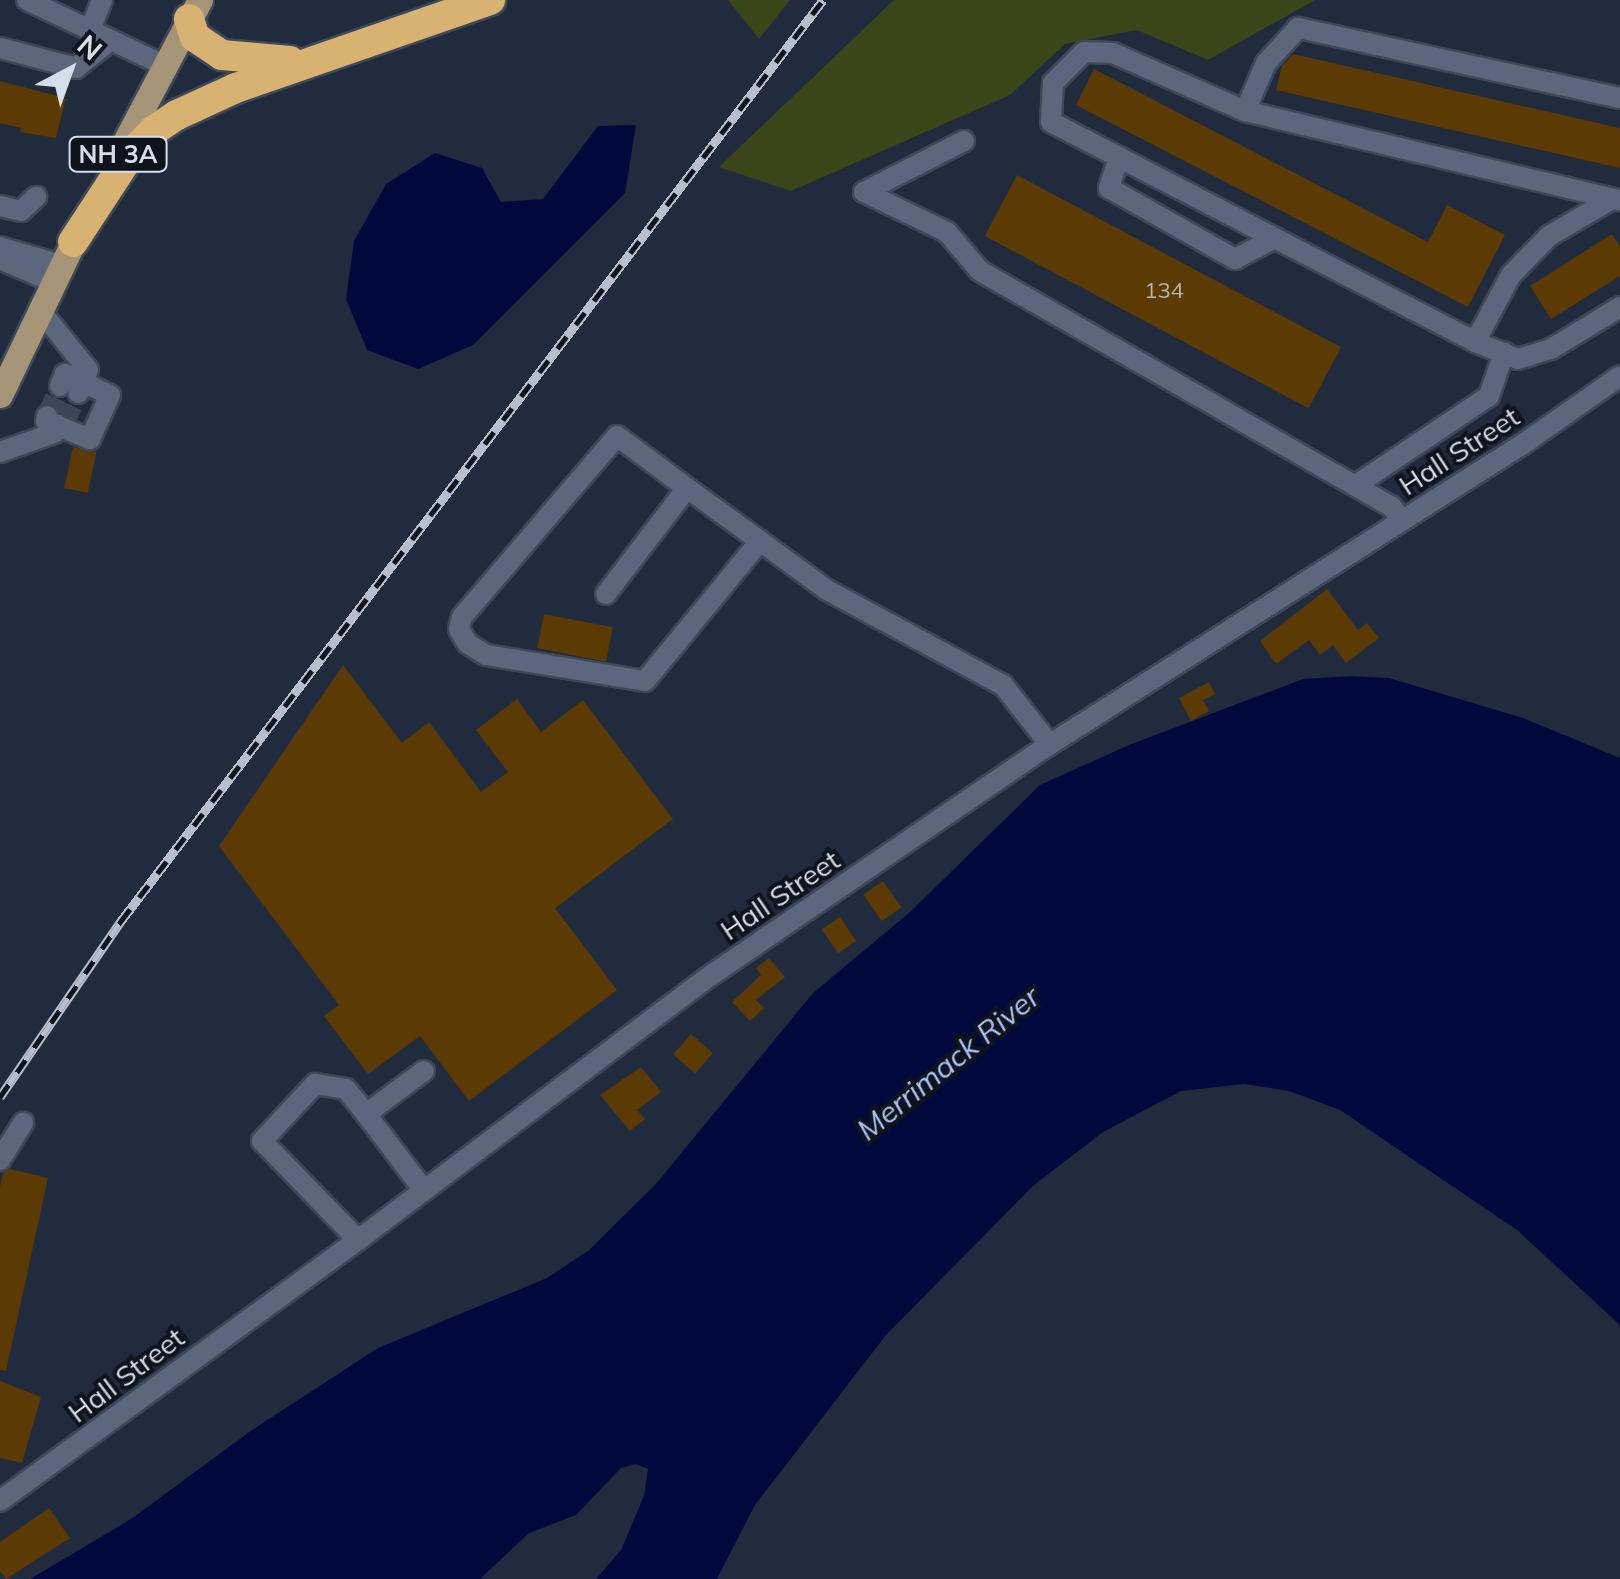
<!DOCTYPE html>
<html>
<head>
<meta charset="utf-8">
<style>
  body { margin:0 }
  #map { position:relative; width:1620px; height:1579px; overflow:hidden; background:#202b3e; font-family:Mulish,sans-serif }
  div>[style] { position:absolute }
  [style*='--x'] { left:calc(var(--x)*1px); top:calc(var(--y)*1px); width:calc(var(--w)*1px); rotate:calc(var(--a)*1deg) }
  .green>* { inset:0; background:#3a4617 }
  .water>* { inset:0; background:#00093c }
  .building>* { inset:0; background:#5b3a03; transform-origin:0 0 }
  .minor-tunnel>* { height:20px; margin-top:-10px; transform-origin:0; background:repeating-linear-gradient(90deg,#3b4658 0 20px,transparent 0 30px) }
  .roads { filter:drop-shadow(2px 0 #3e4857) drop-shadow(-2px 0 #3e4857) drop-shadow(0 2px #3e4857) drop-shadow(0 -2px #3e4857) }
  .minor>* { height:20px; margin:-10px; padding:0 10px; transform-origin:10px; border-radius:10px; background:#5a677d }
  .major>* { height:25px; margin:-12.5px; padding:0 12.5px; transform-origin:12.5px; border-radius:12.5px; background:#a69476 }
  .highway>* { height:30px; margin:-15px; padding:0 15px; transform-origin:15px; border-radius:15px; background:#d8b271 }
  .rail>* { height:9px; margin-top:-4.5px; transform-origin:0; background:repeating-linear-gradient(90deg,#0e131c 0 15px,#b7bfcd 0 30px); box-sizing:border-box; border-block:2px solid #b7bfcd }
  span { translate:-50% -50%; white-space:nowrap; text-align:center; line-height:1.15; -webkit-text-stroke:8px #0e131c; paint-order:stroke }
  .number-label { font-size:22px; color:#b7b5b0 }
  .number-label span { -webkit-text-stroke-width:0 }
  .shield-label span { padding:2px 8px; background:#0e131c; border:2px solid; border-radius:8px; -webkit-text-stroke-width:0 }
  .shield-label { font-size:25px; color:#d6deea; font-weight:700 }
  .street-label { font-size:28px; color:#d6deea }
  .water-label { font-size:30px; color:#aac4f7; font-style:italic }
  .north { position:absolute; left:20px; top:20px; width:100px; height:100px; -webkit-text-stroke:8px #0e131c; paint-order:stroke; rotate:41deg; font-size:28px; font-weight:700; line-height:40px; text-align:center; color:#d6deea }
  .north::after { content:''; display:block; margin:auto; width:35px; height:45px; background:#d6deea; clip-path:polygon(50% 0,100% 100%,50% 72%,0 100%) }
</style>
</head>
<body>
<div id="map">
  <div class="green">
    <div style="clip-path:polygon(728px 0,790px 0,759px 39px)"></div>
    <div style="clip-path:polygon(894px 0,1315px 0,1208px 60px,1137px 30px,1065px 44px,1010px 95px,791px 191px,719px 167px)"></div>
  </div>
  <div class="water">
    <div style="clip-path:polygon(636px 125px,625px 193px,473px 345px,418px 369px,367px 350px,346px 299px,354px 241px,386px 184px,435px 153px,482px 168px,501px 202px,543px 199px,598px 126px)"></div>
    <div style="clip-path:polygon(1351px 676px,1389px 678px,1523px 718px,1620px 758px,1620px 1325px,1517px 1230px,1340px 1110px,1289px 1091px,1244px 1084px,1181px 1091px,1103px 1132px,1033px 1186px,886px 1335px,755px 1505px,717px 1579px,596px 1579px,621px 1550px,644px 1496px,648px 1469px,636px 1464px,621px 1468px,576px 1515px,529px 1533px,480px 1579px,30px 1579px,131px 1519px,252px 1430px,378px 1348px,547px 1278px,588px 1251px,655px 1185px,813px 993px,910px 912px,1040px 785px,1129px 745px,1303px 679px)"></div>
  </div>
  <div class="building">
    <div style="clip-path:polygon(1293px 54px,1620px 128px,1620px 168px,1276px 90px,1282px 66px)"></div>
    <div style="clip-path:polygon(1094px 69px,1428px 242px,1447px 205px,1505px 235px,1468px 307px,1076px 105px)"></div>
    <div style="clip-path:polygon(0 81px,66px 98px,56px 138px,20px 132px,21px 128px,0 123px)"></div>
    <div style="left:1017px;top:175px;width:367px;height:69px;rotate:28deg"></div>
    <div style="clip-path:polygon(1612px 234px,1620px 246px,1620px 276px,1551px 319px,1530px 286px)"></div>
    <div style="left:73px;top:447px;width:24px;height:42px;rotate:12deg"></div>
    <div style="clip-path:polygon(1327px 589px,1358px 630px,1367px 623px,1379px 638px,1346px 663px,1333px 645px,1320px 655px,1309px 640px,1276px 664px,1260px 641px)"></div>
    <div style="left:544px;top:614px;width:70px;height:35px;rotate:11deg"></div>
    <div style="clip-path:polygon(343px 665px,402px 743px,429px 722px,481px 792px,508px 772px,476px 730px,517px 699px,541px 732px,583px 700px,673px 819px,555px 908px,617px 990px,469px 1101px,420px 1036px,368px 1074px,324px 1016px,339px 1005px,219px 846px)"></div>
    <div style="clip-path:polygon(1209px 682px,1215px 694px,1203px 700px,1209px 711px,1191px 721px,1179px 698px)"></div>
    <div style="left:883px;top:881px;width:32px;height:24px;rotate:55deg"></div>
    <div style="left:840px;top:917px;width:29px;height:22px;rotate:56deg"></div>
    <div style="clip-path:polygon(769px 958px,785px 977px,756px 1000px,764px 1008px,750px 1021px,732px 1002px,761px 975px,756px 968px)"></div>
    <div style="left:691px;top:1034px;width:29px;height:27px;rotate:41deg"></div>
    <div style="clip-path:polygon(641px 1067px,661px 1092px,637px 1110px,645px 1119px,630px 1131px,600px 1095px)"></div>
    <div style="clip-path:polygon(10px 1169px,48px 1178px,6px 1371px,0 1370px,0 1187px,3px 1173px)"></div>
    <div style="clip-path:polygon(0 1381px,41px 1397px,22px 1463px,0 1458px)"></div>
    <div style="clip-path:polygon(49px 1508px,70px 1538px,6px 1579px,0 1571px,0 1542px)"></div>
  </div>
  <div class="minor-tunnel">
    <div style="--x:47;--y:416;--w:33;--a:-67"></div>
    <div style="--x:64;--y:424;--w:33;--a:-65"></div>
  </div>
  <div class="roads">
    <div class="minor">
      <div style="--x:27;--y:0;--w:151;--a:25.5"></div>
      <div style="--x:90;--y:30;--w:32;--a:-68"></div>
      <div style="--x:0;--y:48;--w:79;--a:14.7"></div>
      <div style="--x:76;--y:68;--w:45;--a:-38.7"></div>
      <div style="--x:1620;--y:98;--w:330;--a:-167.7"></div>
      <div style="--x:1298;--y:28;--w:47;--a:132.4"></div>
      <div style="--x:1266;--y:63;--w:52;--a:113.6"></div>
      <div style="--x:1245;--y:111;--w:144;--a:-156.3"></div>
      <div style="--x:1113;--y:53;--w:29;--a:-178"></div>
      <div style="--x:1084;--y:52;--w:44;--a:135"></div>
      <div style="--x:1053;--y:83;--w:39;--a:93"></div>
      <div style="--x:1051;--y:122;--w:478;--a:27.4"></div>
      <div style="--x:1475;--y:342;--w:46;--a:21.6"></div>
      <div style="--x:1518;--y:359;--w:34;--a:-17"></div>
      <div style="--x:1551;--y:349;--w:81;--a:-31.3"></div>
      <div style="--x:1245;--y:111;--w:385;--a:13.4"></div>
      <div style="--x:964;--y:141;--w:112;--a:153"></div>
      <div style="--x:864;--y:192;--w:92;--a:25.7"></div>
      <div style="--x:947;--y:232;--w:51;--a:49.8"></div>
      <div style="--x:980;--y:271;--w:473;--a:29.8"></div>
      <div style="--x:1391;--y:506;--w:18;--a:52"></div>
      <div style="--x:1119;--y:157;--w:33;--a:108"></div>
      <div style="--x:1109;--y:188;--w:145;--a:29.4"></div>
      <div style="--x:1235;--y:259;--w:45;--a:-27.7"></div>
      <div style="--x:0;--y:206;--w:22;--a:13"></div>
      <div style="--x:21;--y:211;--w:21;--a:-43"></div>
      <div style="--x:0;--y:247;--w:64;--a:16.4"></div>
      <div style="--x:2;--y:260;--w:56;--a:23.3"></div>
      <div style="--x:39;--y:309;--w:78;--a:51.2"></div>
      <div style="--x:88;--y:370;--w:25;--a:113"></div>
      <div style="--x:1475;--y:342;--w:76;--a:-61.8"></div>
      <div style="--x:1511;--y:275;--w:54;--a:-45.7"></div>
      <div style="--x:1549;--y:236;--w:73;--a:-30.4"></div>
      <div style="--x:47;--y:416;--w:5;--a:101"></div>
      <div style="--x:46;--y:421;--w:48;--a:22.2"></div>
      <div style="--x:90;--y:439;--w:48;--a:-65.6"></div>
      <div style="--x:110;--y:395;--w:50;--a:-155"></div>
      <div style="--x:65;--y:374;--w:13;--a:113"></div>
      <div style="--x:0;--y:452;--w:57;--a:-19.4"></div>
      <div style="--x:54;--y:433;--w:9;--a:-69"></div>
      <div style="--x:1356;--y:485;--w:160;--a:-33.8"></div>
      <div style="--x:1489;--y:396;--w:46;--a:-70.8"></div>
      <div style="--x:760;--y:541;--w:181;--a:129.4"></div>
      <div style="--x:645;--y:681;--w:161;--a:-170.7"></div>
      <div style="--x:486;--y:655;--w:22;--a:-148"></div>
      <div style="--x:467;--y:643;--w:16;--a:-120"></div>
      <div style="--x:459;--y:629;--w:12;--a:-76"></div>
      <div style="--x:462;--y:617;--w:238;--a:-49.4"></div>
      <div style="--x:617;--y:436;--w:87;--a:36.6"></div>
      <div style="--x:687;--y:488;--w:90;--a:36"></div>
      <div style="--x:760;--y:541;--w:83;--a:36.2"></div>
      <div style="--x:827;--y:590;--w:200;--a:28.4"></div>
      <div style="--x:1003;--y:685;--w:76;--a:51.9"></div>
      <div style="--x:606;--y:594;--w:133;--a:-52.6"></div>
      <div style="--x:366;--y:1114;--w:94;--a:52.8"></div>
      <div style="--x:0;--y:1160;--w:44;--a:-58.1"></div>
      <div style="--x:358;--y:1240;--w:138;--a:-134.1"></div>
      <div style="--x:262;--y:1141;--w:78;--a:-47.1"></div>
      <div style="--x:315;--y:1084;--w:31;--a:9"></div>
      <div style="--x:346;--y:1089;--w:32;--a:51"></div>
      <div style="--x:366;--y:1114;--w:72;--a:-36.6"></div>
      <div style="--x:0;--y:1501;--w:443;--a:-36.1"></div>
      <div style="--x:358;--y:1240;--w:436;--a:-36.9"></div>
      <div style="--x:707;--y:978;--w:404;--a:-34.3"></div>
      <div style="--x:1041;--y:750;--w:571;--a:-32.41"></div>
      <div style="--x:1523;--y:444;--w:118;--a:-35"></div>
    </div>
    <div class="major">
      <div style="--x:112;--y:166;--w:188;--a:-62.1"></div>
      <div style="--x:0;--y:395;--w:185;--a:-64.4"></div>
    </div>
    <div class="highway">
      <div style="--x:189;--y:19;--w:19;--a:72"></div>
      <div style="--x:195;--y:37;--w:32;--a:34"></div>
      <div style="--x:222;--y:55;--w:68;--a:5"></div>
      <div style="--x:73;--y:242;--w:104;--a:-56.8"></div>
      <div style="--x:130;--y:155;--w:33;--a:-46"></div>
      <div style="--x:153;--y:131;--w:29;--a:-34"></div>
      <div style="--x:177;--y:115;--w:65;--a:-24.6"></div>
      <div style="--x:236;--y:88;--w:269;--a:-19.1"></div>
    </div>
  </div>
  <div class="rail">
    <div style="--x:0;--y:1097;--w:214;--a:-55.5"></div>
    <div style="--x:121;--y:921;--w:1158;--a:-52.68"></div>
  </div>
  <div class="number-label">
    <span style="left:1164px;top:291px">134</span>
  </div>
  <div class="shield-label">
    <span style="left:118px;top:154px">NH 3A</span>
  </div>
  <div class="street-label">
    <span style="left:1459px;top:451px;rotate:-33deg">Hall Street</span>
    <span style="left:780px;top:895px;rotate:-34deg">Hall Street</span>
    <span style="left:126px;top:1375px;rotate:-37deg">Hall Street</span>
  </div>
  <div class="water-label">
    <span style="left:948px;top:1063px;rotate:-39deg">Merrimack River</span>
  </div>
  <div class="north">N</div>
</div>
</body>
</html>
